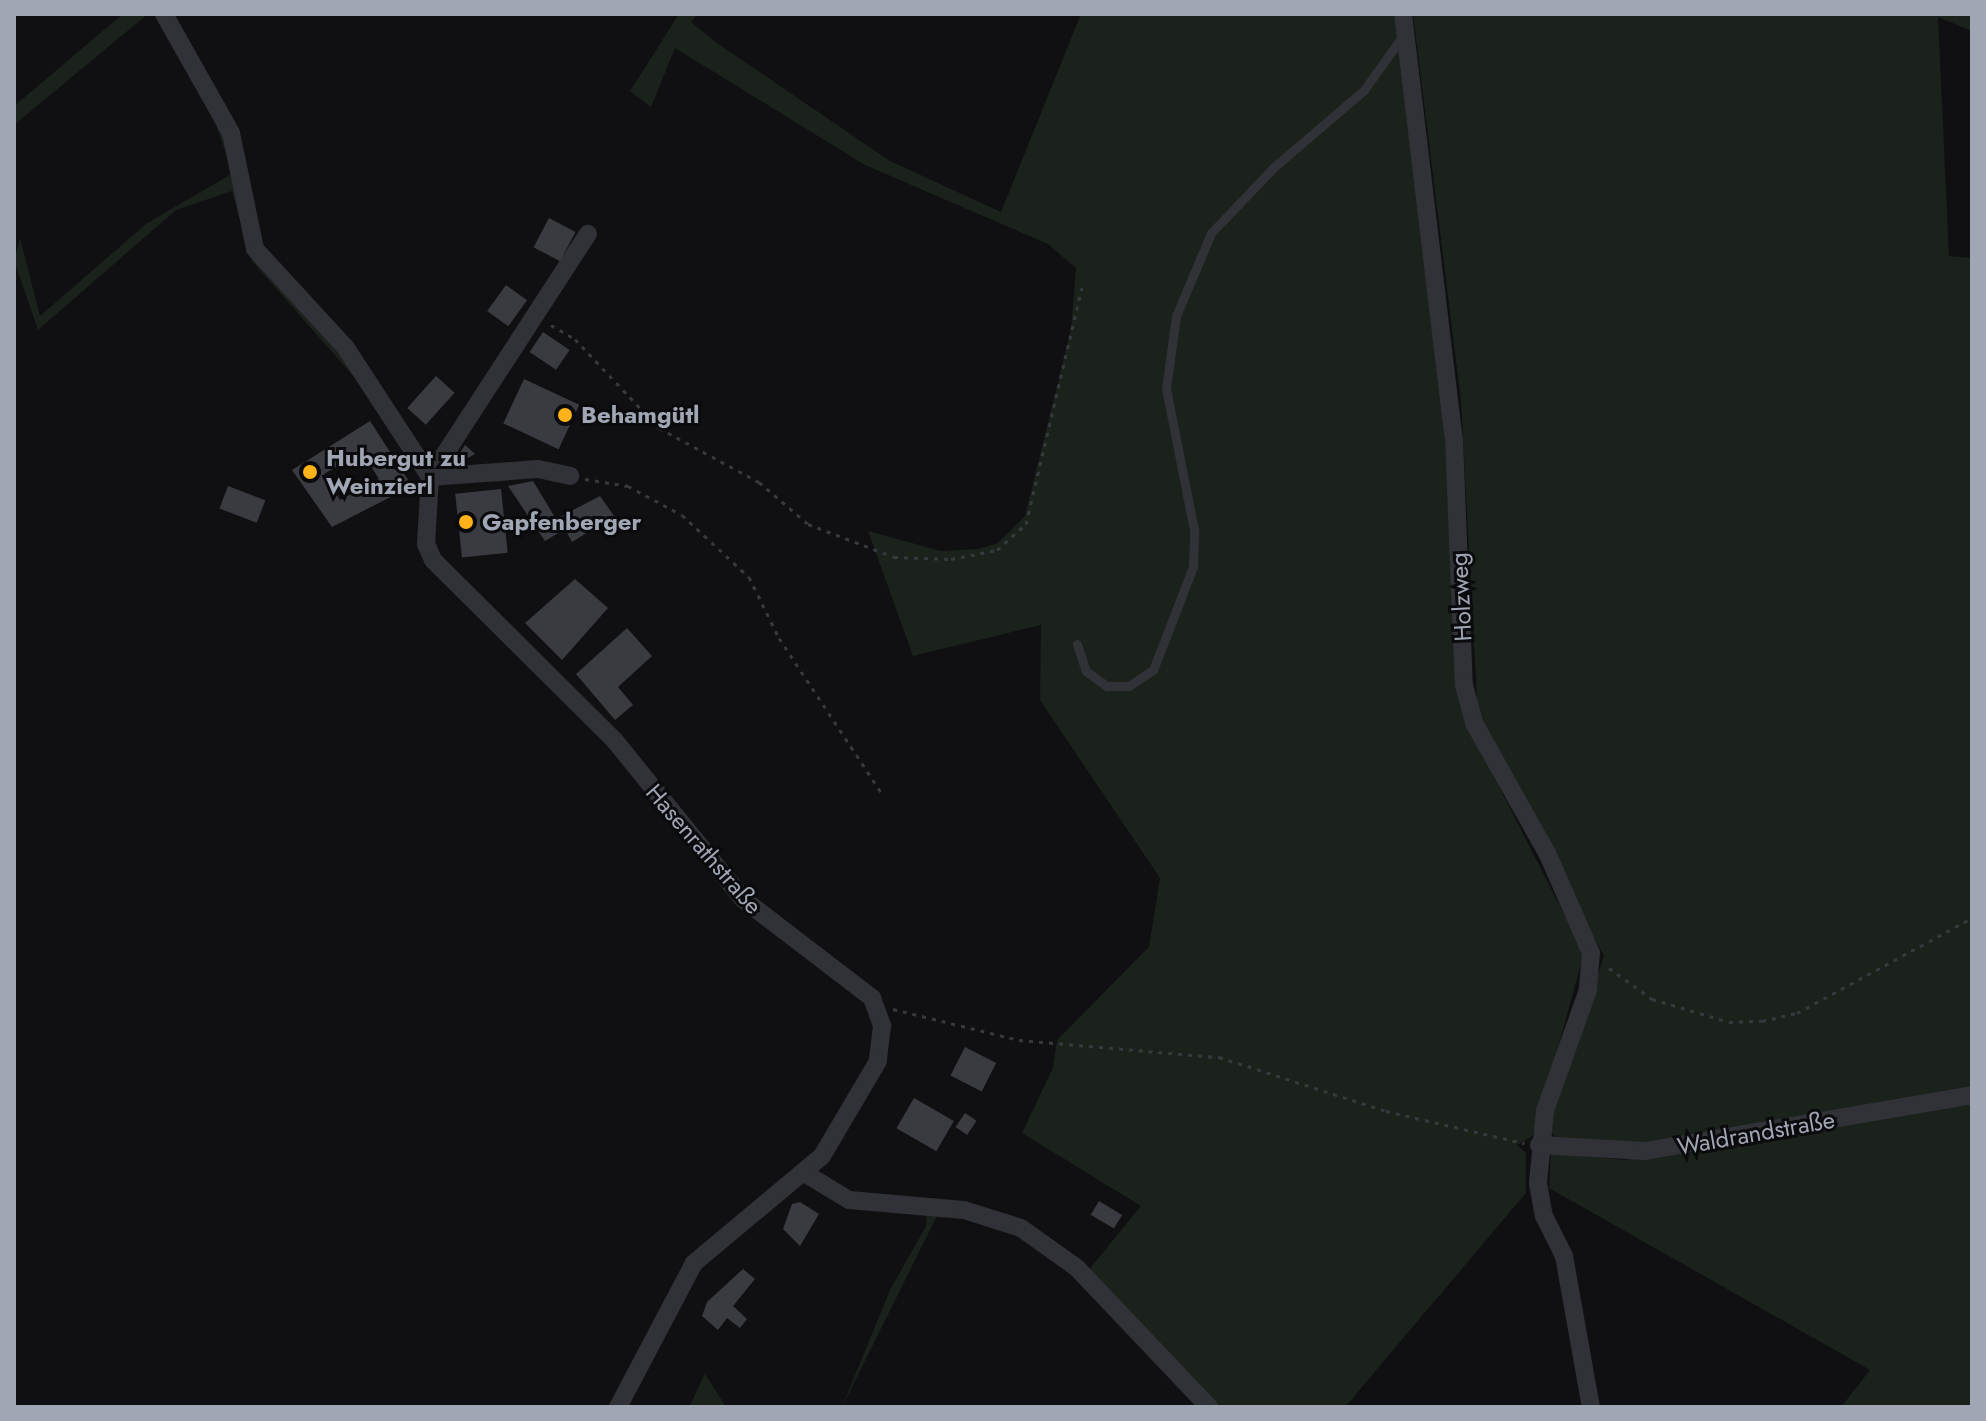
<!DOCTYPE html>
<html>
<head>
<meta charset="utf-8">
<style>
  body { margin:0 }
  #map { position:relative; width:1986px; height:1421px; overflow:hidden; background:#101012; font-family:Jost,sans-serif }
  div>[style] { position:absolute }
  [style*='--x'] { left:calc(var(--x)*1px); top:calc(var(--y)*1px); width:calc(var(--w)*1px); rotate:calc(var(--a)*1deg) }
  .green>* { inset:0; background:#1a221b }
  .building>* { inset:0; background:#3a3b40; transform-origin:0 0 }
  .path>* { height:3px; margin-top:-1.5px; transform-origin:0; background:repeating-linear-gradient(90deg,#37393e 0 4px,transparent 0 10px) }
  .lane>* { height:9px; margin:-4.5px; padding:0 4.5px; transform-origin:4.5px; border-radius:4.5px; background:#313237 }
  .street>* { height:18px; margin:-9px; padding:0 9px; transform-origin:9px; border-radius:9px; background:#313237 }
  .dots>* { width:22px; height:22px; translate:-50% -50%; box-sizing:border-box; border:4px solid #0b0b0d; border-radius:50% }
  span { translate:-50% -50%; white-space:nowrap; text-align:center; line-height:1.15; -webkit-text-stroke:6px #0b0b0d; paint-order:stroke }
  .poi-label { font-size:24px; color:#a0a6b4; font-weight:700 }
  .left { translate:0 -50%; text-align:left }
  .street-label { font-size:24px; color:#a0a6b4 }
  .frame { position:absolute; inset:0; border:16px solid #a0a6b4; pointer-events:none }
</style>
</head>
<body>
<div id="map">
  <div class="green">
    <div style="clip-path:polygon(123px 14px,148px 14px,14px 125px,14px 106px)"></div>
    <div style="clip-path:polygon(154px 14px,171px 14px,226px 105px,245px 155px,260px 240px,362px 386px,252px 261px,232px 191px,176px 210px,38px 330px,14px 260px,20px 238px,40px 316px,146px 224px,233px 173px,214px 119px)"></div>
    <div style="clip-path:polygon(679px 14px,697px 14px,691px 22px,717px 43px,890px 161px,1001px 212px,1081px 14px,1394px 15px,1430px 285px,1472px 734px,1584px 953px,1534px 1135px,1517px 1145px,1526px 1153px,1526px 1193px,1345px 1407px,1199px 1407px,1087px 1272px,1141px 1206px,1022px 1133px,1053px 1068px,1057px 1040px,1149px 947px,1160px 878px,1040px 700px,1041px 625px,913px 656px,868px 531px,941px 551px,979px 549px,998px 543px,1025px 516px,1071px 330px,1076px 268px,1048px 244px,865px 165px,675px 48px,651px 107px,630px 91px)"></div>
    <div style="clip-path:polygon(1413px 14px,1972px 14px,1972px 31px,1938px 17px,1949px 256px,1972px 258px,1972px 1088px,1644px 1145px,1556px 1138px,1548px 1128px,1604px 956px,1478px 718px,1461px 401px)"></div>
    <div style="clip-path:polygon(1972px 1103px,1972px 1407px,1841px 1407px,1870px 1370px,1549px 1188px,1551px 1153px,1624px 1160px,1703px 1151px)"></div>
    <div style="clip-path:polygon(927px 1211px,939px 1212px,842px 1407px,890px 1290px,926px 1226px)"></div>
    <div style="clip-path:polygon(705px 1374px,726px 1407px,689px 1407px)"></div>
  </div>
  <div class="building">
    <div style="left:549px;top:218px;width:30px;height:33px;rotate:28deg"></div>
    <div style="left:506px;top:285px;width:26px;height:32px;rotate:36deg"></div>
    <div style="left:543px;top:332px;width:32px;height:24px;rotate:34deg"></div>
    <div style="left:436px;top:376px;width:25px;height:43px;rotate:42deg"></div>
    <div style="left:524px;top:379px;width:61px;height:49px;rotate:25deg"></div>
    <div style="clip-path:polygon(evenodd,370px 421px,412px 486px,332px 527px,292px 470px,370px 421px,362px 452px,379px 479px,340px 500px,324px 474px,362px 452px)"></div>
    <div style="clip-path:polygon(465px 445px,475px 454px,459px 463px,456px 459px)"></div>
    <div style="clip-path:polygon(533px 481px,556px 519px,600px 496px,614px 516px,572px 542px,565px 529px,545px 541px,508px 486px)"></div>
    <div style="left:228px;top:486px;width:40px;height:24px;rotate:21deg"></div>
    <div style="left:501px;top:489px;width:64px;height:46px;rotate:84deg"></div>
    <div style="clip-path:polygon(575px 579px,608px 608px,562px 660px,525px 623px)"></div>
    <div style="clip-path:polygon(627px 628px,652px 656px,618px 687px,633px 705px,615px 720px,576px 674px)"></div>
    <div style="left:965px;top:1047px;width:35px;height:32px;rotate:27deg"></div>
    <div style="left:914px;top:1098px;width:46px;height:35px;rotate:30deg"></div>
    <div style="left:965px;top:1113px;width:14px;height:17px;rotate:34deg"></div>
    <div style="left:1099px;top:1201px;width:27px;height:16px;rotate:31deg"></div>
    <div style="clip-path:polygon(800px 1202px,819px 1214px,800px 1246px,783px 1229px,792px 1204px)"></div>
    <div style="clip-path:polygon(743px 1269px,755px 1279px,733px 1306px,747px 1319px,740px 1328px,727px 1318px,718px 1330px,702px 1316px,707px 1302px)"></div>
  </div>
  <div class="path">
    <div style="--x:551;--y:325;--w:28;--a:30"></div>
    <div style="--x:575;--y:339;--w:122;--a:46.7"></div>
    <div style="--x:659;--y:428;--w:114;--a:28.4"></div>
    <div style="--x:759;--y:482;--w:65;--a:40.6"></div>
    <div style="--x:808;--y:524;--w:92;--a:21"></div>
    <div style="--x:894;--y:557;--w:57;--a:2"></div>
    <div style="--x:951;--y:559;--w:47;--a:-11.1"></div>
    <div style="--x:997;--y:550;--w:39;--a:-42"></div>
    <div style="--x:1026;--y:524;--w:243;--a:-76.7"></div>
    <div style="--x:585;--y:479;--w:44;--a:9.2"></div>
    <div style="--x:628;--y:486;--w:61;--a:28.2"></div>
    <div style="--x:682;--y:515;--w:91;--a:42.8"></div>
    <div style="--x:749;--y:577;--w:68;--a:63.8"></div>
    <div style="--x:779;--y:638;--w:185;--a:56.5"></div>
    <div style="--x:1609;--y:968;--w:53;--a:35.8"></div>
    <div style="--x:1652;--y:999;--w:80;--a:16.6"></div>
    <div style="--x:1729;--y:1022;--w:33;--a:-2"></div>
    <div style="--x:1762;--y:1021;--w:36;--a:-13"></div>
    <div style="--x:1797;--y:1013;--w:199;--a:-28.5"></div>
    <div style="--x:893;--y:1009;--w:130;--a:13.8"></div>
    <div style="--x:1019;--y:1040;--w:201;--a:4.9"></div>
    <div style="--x:1219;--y:1057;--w:176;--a:17.9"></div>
    <div style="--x:1386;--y:1111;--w:142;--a:13.1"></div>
  </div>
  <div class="lane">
    <div style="--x:1077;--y:644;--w:28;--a:72"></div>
    <div style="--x:1086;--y:671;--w:26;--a:36"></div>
    <div style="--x:1107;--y:686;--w:22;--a:0"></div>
    <div style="--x:1129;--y:686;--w:29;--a:-34"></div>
    <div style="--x:1153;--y:670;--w:110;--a:-68.8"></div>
    <div style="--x:1193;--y:567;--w:37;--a:-88"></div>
    <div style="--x:1194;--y:530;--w:144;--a:-101.2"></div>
    <div style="--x:1166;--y:389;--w:74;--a:-82.2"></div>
    <div style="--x:1176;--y:316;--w:90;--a:-67.1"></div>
    <div style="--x:1211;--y:233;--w:91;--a:-46.3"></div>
    <div style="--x:1274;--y:167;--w:118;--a:-40.5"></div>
    <div style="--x:1364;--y:90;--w:69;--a:-54.5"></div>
  </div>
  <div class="street">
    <div style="--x:164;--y:14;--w:137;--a:60.6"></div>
    <div style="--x:231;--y:133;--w:118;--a:78.3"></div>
    <div style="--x:255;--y:249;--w:134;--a:47.4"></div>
    <div style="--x:346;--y:348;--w:154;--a:56.9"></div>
    <div style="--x:430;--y:477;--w:67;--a:93.4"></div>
    <div style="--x:426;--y:544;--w:17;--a:66"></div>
    <div style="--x:433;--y:560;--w:257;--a:44.8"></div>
    <div style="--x:615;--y:741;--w:203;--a:51"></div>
    <div style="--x:743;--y:899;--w:163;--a:37.5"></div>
    <div style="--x:872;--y:998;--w:30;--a:70"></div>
    <div style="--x:882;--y:1026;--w:35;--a:97"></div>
    <div style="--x:878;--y:1061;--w:110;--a:120.5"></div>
    <div style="--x:822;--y:1156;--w:167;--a:140.1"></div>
    <div style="--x:694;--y:1263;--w:163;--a:117.8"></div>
    <div style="--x:1403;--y:14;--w:429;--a:83.2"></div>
    <div style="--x:1454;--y:440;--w:245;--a:87.7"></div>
    <div style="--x:1464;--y:685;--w:39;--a:75"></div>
    <div style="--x:1474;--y:723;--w:151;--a:60.7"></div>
    <div style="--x:1548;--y:855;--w:107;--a:66.3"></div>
    <div style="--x:1591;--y:953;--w:37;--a:95"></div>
    <div style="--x:1588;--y:990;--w:128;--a:109.6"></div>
    <div style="--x:1545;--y:1111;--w:72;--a:95.6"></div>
    <div style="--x:1538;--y:1183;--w:34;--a:80"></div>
    <div style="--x:1544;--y:1216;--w:45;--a:63.4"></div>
    <div style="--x:1564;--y:1256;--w:153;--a:79.9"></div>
    <div style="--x:430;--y:477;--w:290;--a:-57"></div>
    <div style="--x:430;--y:477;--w:108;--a:-4.2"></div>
    <div style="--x:538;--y:469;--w:33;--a:12"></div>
    <div style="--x:1539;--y:1145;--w:106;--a:3.2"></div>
    <div style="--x:1645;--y:1151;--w:332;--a:-9.7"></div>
    <div style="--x:806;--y:1174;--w:50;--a:31.2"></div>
    <div style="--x:849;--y:1200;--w:115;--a:5"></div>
    <div style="--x:964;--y:1210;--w:60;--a:17.5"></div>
    <div style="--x:1021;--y:1228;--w:69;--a:35.5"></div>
    <div style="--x:1077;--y:1268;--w:192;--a:46.5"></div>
  </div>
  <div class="dots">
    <div style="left:565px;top:415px;background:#ffb21a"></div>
    <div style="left:310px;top:472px;background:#ffb21a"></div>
    <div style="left:466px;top:522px;background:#ffb21a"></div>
  </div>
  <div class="poi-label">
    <span class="left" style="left:581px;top:415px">Behamgütl</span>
    <span class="left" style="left:326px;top:472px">Hubergut zu<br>Weinzierl</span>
    <span class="left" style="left:482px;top:522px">Gapfenberger</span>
  </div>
  <div class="street-label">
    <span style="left:1461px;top:597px;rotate:-93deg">Holzweg</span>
    <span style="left:704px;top:849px;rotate:49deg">Hasenrathstraße</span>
    <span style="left:1756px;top:1133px;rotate:-10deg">Waldrandstraße</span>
  </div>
  <div class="frame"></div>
</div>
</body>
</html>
